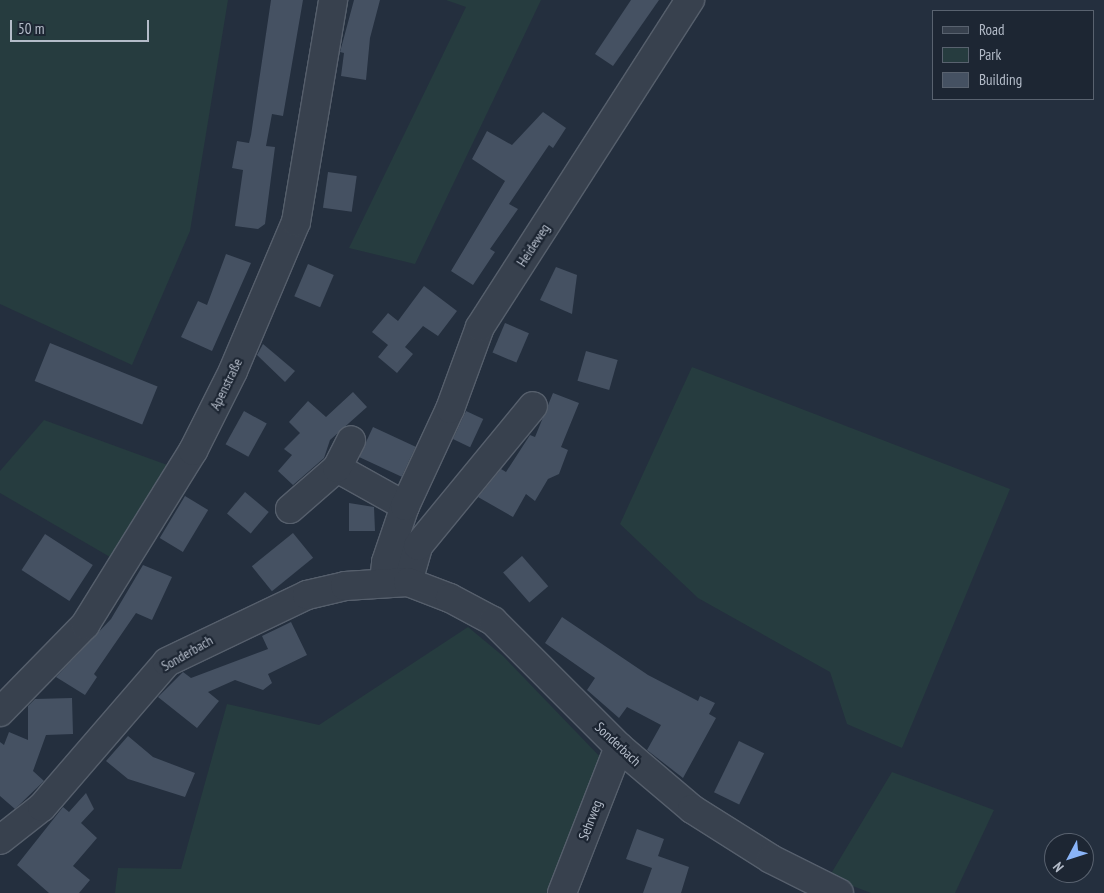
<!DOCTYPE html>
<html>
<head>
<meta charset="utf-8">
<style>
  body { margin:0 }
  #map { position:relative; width:1104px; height:893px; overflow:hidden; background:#242f3e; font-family:"PT Sans Narrow",sans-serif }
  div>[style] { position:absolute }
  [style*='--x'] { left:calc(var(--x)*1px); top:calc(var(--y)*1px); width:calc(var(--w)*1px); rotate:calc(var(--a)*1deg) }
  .green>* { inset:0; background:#263c3f }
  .building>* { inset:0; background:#455162; transform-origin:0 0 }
  .roads { filter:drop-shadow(1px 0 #565f6c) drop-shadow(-1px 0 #565f6c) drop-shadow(0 1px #565f6c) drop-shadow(0 -1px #565f6c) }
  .minor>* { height:28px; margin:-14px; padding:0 14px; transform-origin:14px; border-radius:14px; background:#38414e }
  span { translate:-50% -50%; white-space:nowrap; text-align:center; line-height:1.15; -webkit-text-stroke:4.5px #1d2633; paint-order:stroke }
  .street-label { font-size:14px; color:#b4bcc9 }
  .legend { position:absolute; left:932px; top:10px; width:162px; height:90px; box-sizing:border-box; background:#1d2633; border:1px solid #59626f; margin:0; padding:6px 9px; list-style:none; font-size:15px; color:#b4bcc9 }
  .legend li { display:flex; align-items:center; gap:10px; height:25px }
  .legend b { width:25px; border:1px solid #59626f }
  .north { position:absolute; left:1044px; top:833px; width:50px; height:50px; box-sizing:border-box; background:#1d2633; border:1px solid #59626f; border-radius:50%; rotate:230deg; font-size:14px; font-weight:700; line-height:20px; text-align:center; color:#b4bcc9 }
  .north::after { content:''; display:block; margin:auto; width:18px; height:22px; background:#8ab4f8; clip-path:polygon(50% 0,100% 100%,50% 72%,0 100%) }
  .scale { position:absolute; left:10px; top:20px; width:139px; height:22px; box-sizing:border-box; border:2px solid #b4bcc9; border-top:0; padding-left:6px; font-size:15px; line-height:18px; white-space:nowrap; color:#b4bcc9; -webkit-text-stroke:4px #1d2633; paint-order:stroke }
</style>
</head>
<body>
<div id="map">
  <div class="green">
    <div style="clip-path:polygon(0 0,228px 0,190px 231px,132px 365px,0 304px)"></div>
    <div style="clip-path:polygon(446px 0,541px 0,415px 264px,349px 248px,466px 7px)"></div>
    <div style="clip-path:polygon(692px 367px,1010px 489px,902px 748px,847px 724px,830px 672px,698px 598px,620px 524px)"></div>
    <div style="clip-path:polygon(44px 420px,170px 466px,110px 557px,0 493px,0 471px)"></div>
    <div style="clip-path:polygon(468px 627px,503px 656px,605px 762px,554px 893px,115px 893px,118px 868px,181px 869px,227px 704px,319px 725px)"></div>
    <div style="clip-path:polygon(892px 772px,994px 810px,955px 893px,871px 893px,829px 877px)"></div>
  </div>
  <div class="building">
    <div style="clip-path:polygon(271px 0,303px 0,283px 116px,272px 114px,266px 146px,275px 147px,265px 224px,258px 229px,235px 226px,243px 170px,232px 168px,237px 141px,249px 143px,251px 135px)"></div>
    <div style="clip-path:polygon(354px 0,380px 0,370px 38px,366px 80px,341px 76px,344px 53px,340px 52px)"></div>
    <div style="clip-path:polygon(631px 0,659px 0,613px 66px,595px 54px)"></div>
    <div style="clip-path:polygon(543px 112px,566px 128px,553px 148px,549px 145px,509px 204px,518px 209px,490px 249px,495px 252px,473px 285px,451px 271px,505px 181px,472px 159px,487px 131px,512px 145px)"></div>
    <div style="left:328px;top:172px;width:29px;height:36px;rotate:8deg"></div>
    <div style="clip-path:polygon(226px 254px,251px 263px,212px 351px,181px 337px,198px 301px,207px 305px)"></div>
    <div style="left:308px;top:264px;width:28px;height:35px;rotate:23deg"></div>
    <div style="clip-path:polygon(556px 267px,577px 275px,572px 314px,540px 300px)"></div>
    <div style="clip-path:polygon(424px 286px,457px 311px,438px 336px,423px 326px,405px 347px,413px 354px,397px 373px,378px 357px,388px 345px,372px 332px,388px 313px,398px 321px)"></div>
    <div style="left:505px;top:323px;width:26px;height:32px;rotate:23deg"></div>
    <div style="left:50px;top:343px;width:116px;height:41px;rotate:22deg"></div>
    <div style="clip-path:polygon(263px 344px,295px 371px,285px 382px,257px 355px)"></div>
    <div style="left:586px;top:351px;width:33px;height:31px;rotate:16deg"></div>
    <div style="clip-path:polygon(353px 392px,367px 407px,330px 440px,324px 458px,293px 485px,278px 471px,292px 455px,284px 449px,300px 433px,289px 422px,308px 401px,326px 417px)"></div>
    <div style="clip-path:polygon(553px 393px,579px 403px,561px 447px,568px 450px,559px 474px,548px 479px,535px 501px,526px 494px,513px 517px,478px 497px,501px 469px,506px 472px,530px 435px,535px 437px)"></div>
    <div style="left:244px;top:411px;width:26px;height:38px;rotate:29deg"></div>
    <div style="left:466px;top:411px;width:19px;height:31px;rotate:25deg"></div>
    <div style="left:373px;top:427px;width:47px;height:33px;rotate:25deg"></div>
    <div style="left:245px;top:492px;width:31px;height:28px;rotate:40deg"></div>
    <div style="left:185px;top:496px;width:27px;height:49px;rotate:31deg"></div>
    <div style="clip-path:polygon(349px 503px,374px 507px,375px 531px,349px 531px)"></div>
    <div style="left:293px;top:533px;width:32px;height:53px;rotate:51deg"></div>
    <div style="left:45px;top:534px;width:57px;height:43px;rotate:33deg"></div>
    <div style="left:522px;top:556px;width:40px;height:25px;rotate:49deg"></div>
    <div style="clip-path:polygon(143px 565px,172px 577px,152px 620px,136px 613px,94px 674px,97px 677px,85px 695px,56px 677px,111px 619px)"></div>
    <div style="clip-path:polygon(562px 617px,648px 675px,698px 701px,700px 696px,715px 703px,709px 714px,716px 718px,683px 778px,647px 750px,661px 725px,627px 707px,619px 718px,587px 690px,595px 678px,545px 643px)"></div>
    <div style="clip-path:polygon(291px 622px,307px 655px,268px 674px,272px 683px,263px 690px,235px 680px,208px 692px,219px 701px,197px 728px,158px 697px,183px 672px,191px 678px,268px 649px,262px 636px)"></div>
    <div style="clip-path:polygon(72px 698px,73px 734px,46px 735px,33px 771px,44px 781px,15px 809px,0 796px,0 742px,4px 745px,9px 732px,28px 740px,28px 706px,35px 699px)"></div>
    <div style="clip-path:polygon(128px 736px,153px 757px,195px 773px,185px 797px,128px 779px,106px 761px)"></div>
    <div style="left:739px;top:741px;width:28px;height:57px;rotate:26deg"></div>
    <div style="clip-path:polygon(86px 793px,94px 809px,81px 823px,97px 838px,73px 866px,90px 880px,79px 893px,49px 893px,17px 865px,63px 807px,69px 812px)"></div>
    <div style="clip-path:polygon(637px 829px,664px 839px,658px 856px,689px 867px,681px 893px,643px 893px,652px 868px,626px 859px)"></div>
  </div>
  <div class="roads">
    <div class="minor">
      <div style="--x:337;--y:468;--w:78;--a:29.2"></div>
      <div style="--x:290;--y:509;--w:62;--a:-41.1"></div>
      <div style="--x:337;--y:468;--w:31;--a:-63"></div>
      <div style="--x:384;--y:582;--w:20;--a:-84"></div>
      <div style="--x:386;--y:562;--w:59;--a:-71.3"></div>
      <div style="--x:405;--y:506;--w:107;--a:-65.1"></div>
      <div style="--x:450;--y:409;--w:87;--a:-69.9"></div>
      <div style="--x:480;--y:327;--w:389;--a:-57.3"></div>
      <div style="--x:408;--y:582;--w:37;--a:-74"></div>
      <div style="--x:418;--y:546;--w:181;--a:-50.6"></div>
      <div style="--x:0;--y:712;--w:122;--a:-45.7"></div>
      <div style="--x:85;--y:625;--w:205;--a:-58.2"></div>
      <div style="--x:193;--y:451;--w:89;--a:-63.4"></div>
      <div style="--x:233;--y:371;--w:162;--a:-67.1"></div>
      <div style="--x:296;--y:222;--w:225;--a:-80.5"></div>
      <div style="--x:0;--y:840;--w:53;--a:-38.2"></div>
      <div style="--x:42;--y:807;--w:191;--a:-49.2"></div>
      <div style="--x:167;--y:662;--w:155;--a:-25.6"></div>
      <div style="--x:307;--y:595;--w:39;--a:-13"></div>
      <div style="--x:345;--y:586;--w:63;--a:-3.6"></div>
      <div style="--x:408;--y:582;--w:45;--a:20.9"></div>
      <div style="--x:450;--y:598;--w:49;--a:28.1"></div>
      <div style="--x:493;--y:621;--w:178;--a:45"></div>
      <div style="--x:619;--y:747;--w:96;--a:40.3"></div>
      <div style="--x:692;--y:809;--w:93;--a:32.3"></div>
      <div style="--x:771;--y:859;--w:76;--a:26.6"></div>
      <div style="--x:562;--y:893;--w:157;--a:-68.7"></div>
    </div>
  </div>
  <div class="street-label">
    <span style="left:533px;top:245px;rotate:-57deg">Heideweg</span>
    <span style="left:226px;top:384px;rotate:-64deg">Apenstraße</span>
    <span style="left:187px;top:653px;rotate:-30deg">Sonderbach</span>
    <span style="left:618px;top:744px;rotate:43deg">Sonderbach</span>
    <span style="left:590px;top:820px;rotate:-69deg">Sehrweg</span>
  </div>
  <ul class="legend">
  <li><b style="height:6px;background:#38414e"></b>Road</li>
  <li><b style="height:14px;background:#263c3f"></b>Park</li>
  <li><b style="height:14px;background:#455162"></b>Building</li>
  </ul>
  <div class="north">N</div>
  <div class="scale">50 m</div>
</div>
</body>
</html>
